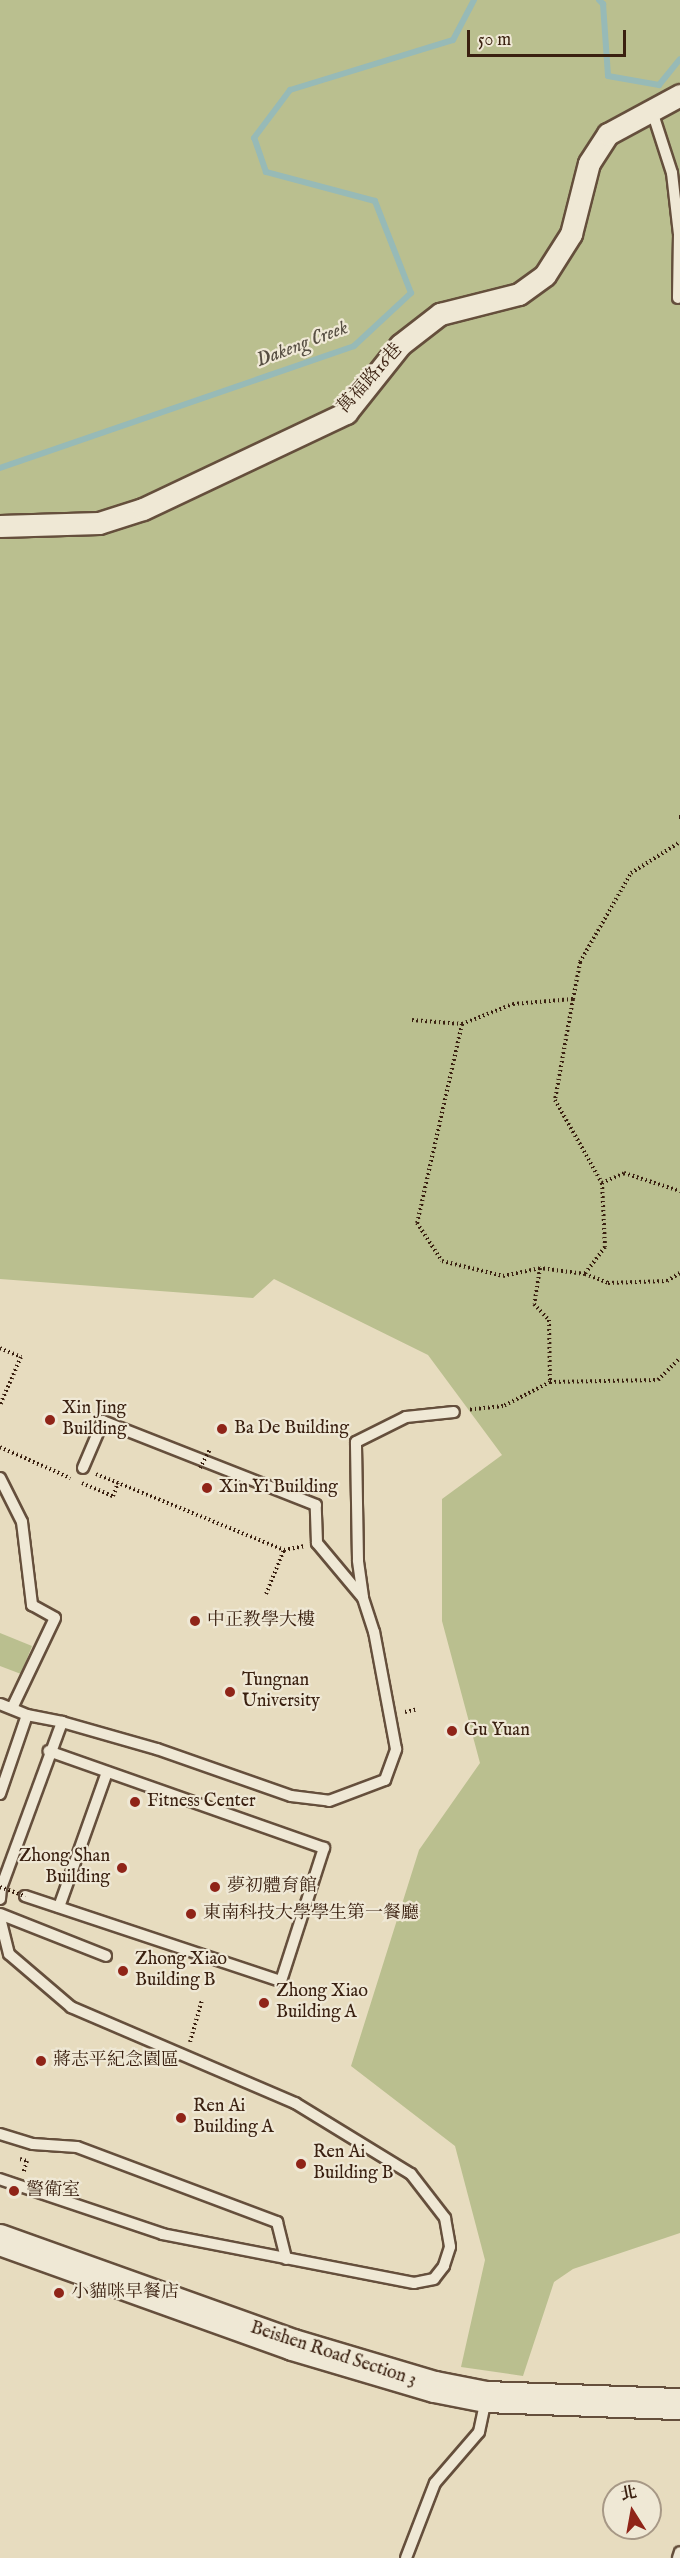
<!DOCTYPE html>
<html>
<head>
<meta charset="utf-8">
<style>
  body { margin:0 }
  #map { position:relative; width:680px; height:2558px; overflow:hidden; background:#e7dcbf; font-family:"IM FELL English","Noto Serif TC",serif }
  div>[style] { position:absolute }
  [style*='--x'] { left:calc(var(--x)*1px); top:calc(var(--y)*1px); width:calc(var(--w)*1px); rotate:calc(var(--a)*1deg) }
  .green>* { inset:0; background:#babf8f }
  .stream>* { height:6px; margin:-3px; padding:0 3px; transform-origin:3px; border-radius:3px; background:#97bab7 }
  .path>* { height:4px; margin-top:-2px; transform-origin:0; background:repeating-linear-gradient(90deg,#3a2010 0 1.5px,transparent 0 4.5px) }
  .roads { filter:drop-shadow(2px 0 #654f3c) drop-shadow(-2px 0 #654f3c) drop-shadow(0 2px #654f3c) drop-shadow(0 -2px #654f3c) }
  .lane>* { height:10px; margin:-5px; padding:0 5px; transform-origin:5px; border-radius:5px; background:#efe8d5 }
  .street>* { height:21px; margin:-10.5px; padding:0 10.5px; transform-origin:10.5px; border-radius:10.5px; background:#efe8d5 }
  .secondary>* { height:30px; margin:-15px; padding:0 15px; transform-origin:15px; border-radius:15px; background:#efe8d5 }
  .path-bridge>* { height:4px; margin-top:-2px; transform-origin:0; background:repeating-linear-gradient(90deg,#3a2010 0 1.5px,transparent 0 4.5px) }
  .dots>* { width:16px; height:16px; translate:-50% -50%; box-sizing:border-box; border:3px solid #efe8d5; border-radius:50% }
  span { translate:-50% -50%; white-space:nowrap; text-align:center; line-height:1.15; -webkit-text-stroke:4.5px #efe8d5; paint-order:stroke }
  .street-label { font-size:18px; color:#3a2010 }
  .poi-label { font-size:18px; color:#3a2010 }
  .left { translate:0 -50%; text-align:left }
  .right { translate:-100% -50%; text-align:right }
  .water-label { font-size:20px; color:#564e42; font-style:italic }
  .north { position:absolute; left:602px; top:2480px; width:60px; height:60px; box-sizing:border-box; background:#efe8d5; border:2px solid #a79886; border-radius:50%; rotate:349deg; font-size:16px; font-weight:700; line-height:24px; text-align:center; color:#3a2010 }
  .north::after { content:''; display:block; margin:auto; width:21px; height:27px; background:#8f2418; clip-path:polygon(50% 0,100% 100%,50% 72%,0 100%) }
  .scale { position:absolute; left:467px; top:30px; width:159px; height:27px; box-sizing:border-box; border:3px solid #3a2010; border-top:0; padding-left:8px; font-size:18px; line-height:21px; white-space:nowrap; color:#3a2010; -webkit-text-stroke:4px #efe8d5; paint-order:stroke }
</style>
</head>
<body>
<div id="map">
  <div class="green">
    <div style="clip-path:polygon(0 0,680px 0,680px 2233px,573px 2269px,554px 2282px,523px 2376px,461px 2367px,485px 2260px,455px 2146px,351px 2066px,419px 1850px,480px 1763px,442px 1621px,442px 1499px,502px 1455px,428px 1355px,274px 1279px,253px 1298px,0 1279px)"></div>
    <div style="clip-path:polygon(0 1633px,32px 1646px,21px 1674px,0 1666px)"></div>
  </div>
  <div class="stream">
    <div style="--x:599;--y:0;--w:6;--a:45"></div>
    <div style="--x:603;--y:4;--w:72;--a:86"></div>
    <div style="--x:608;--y:76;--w:52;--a:10"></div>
    <div style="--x:659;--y:85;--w:33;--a:-51"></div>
    <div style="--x:0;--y:468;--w:374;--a:-19"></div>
    <div style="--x:354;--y:346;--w:78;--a:-42.9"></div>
    <div style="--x:411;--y:293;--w:99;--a:-111.4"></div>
    <div style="--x:375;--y:201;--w:113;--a:-165.1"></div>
    <div style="--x:266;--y:172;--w:36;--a:-109"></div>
    <div style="--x:254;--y:138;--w:60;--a:-53.1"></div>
    <div style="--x:290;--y:90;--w:170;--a:-17.1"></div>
    <div style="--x:453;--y:40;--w:45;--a:-62.3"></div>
  </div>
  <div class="path">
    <div style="--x:679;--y:817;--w:1;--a:0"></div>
    <div style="--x:573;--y:999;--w:38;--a:-79"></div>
    <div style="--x:580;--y:962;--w:103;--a:-60.2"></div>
    <div style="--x:631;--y:873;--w:58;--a:-32.3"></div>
    <div style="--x:412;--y:1020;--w:50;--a:4.6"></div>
    <div style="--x:462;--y:1024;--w:204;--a:102.7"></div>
    <div style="--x:417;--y:1223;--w:45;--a:56.7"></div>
    <div style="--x:442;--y:1261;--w:63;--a:13.8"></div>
    <div style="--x:503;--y:1276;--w:38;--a:-12"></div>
    <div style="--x:540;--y:1268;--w:36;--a:99"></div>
    <div style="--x:534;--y:1304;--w:22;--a:47"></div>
    <div style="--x:549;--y:1320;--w:62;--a:89.1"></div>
    <div style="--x:550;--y:1382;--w:53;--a:152.9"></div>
    <div style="--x:503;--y:1406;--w:36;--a:174"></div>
    <div style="--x:462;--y:1024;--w:55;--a:-21.4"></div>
    <div style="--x:513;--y:1004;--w:60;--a:-4.8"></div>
    <div style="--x:573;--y:999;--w:103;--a:100.1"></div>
    <div style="--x:555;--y:1100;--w:95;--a:60.5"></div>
    <div style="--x:602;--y:1183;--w:64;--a:87.3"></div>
    <div style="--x:605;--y:1247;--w:34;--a:127"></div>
    <div style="--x:585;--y:1274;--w:45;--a:-172.4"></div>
    <div style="--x:602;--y:1183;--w:24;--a:-24"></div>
    <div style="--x:624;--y:1173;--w:59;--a:17.8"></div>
    <div style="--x:585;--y:1274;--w:25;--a:21"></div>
    <div style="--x:608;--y:1283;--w:59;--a:-1.9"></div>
    <div style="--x:667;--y:1281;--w:15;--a:-32"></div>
    <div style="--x:0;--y:1348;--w:23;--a:23"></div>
    <div style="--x:21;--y:1357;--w:52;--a:113.6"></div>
    <div style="--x:550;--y:1382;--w:108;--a:-1.1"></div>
    <div style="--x:658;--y:1380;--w:31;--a:-45"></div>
    <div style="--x:0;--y:1447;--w:77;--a:23.9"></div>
    <div style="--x:96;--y:1474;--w:203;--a:22"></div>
    <div style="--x:284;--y:1550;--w:21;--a:-11"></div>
    <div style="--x:82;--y:1483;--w:34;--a:23"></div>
    <div style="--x:113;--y:1496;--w:14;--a:-69"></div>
    <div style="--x:266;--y:1594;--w:48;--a:-67.8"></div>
    <div style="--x:405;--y:1712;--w:13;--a:-13"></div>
    <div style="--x:190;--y:2042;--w:44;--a:-74.1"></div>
    <div style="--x:20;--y:2159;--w:7;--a:16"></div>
    <div style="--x:27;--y:2161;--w:13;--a:108"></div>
  </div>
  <div class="roads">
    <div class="lane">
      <div style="--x:652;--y:111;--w:65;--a:72.1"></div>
      <div style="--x:672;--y:173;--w:61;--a:83.5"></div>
      <div style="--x:679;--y:234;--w:64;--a:90.9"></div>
      <div style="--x:0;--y:1478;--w:49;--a:63.4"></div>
      <div style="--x:22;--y:1522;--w:84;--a:83.1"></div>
      <div style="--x:32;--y:1605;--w:26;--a:29"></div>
      <div style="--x:55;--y:1618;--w:100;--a:115.5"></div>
      <div style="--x:363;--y:1597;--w:37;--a:-98"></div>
      <div style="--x:358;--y:1560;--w:118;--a:-91"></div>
      <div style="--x:356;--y:1442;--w:56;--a:-26.6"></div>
      <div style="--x:406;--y:1417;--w:48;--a:-5.9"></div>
      <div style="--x:0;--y:1704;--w:29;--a:22"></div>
      <div style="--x:27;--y:1715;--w:36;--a:11"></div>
      <div style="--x:0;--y:1794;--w:83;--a:-71.1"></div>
      <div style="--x:25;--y:1896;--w:270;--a:18.4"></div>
      <div style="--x:281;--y:1981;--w:140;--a:-72.1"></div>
      <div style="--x:324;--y:1848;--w:292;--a:-160.6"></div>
      <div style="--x:0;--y:1899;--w:11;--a:-85"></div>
      <div style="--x:1;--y:1888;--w:177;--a:-69.8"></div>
      <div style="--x:62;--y:1722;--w:99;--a:15.9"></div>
      <div style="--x:157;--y:1749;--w:142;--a:19.3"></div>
      <div style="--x:291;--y:1796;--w:38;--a:7"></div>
      <div style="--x:329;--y:1801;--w:60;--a:-20.6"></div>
      <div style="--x:385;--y:1780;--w:33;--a:-70"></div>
      <div style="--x:396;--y:1749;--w:119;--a:-100.6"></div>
      <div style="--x:374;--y:1632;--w:36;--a:-108"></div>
      <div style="--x:363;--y:1598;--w:72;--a:-129.9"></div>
      <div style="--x:317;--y:1543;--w:38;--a:-92"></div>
      <div style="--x:316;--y:1505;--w:229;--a:-158.5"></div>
      <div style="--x:103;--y:1421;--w:51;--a:113.1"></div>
      <div style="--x:59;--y:1907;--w:143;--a:-70.4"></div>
      <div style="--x:0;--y:1914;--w:114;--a:21.6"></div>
      <div style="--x:0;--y:1918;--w:37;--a:76"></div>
      <div style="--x:9;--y:1954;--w:82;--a:40.5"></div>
      <div style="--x:71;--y:2007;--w:244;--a:23.2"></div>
      <div style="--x:295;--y:2103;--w:136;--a:31.5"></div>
      <div style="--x:411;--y:2174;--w:56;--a:52.3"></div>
      <div style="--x:445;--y:2218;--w:29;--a:80"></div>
      <div style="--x:450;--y:2247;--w:20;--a:108"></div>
      <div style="--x:444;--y:2266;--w:16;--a:128"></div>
      <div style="--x:434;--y:2279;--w:20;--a:169"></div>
      <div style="--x:414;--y:2283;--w:256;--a:-169"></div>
      <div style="--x:163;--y:2234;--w:172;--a:-161.4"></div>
      <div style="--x:0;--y:2134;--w:34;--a:17"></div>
      <div style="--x:33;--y:2144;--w:44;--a:3.9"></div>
      <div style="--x:77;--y:2147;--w:214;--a:20.6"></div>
      <div style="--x:277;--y:2222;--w:38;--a:76"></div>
      <div style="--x:406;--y:2558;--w:80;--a:-68.9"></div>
      <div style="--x:435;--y:2483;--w:67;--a:-49.2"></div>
      <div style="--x:479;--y:2432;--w:34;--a:-78"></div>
      <div style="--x:678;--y:2558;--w:6;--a:-72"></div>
    </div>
    <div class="street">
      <div style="--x:0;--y:526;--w:99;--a:-1.7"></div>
      <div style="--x:99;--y:523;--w:46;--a:-17.7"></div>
      <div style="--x:143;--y:509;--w:225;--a:-25.3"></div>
      <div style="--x:346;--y:413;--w:87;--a:-51.5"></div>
      <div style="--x:400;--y:345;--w:51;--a:-37.8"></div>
      <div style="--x:440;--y:314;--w:81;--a:-14.2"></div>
      <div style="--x:519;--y:294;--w:32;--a:-36"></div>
      <div style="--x:545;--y:275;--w:49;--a:-57.6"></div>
      <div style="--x:571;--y:234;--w:73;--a:-75.8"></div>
      <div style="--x:589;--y:163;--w:35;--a:-57"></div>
      <div style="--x:608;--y:134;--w:82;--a:-28.4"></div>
    </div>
    <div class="secondary">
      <div style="--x:0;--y:2240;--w:311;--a:19.7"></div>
      <div style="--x:293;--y:2345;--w:148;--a:16.5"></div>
      <div style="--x:435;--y:2387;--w:52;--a:11.1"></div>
      <div style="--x:486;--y:2397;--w:194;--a:2.1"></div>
    </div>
  </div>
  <div class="path-bridge">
    <div style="--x:200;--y:1468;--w:21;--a:-62"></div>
    <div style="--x:0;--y:1887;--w:27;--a:20"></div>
  </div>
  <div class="dots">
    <div style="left:50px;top:1420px;background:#8f2418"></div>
    <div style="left:222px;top:1429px;background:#8f2418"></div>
    <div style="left:207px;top:1488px;background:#8f2418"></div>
    <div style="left:195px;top:1621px;background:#8f2418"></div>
    <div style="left:230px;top:1692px;background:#8f2418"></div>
    <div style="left:452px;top:1731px;background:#8f2418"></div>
    <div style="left:135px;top:1802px;background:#8f2418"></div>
    <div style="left:122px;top:1868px;background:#8f2418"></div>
    <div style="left:215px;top:1887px;background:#8f2418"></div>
    <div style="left:191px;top:1914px;background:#8f2418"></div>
    <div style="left:123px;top:1971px;background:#8f2418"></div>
    <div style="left:264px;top:2003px;background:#8f2418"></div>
    <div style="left:41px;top:2061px;background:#8f2418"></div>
    <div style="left:181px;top:2118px;background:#8f2418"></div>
    <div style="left:301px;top:2164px;background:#8f2418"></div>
    <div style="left:14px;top:2191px;background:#8f2418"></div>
    <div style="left:59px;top:2293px;background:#8f2418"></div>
  </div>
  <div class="street-label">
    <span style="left:371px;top:379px;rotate:-48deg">萬福路16巷</span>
    <span style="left:333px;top:2355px;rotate:18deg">Beishen Road Section 3</span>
  </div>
  <div class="poi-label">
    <span class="left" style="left:62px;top:1420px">Xin Jing<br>Building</span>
    <span class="left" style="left:234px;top:1429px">Ba De Building</span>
    <span class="left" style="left:219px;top:1488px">Xin Yi Building</span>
    <span class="left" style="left:207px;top:1621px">中正教學大樓</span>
    <span class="left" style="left:242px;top:1692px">Tungnan<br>University</span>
    <span class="left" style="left:464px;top:1731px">Gu Yuan</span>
    <span class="left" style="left:147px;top:1802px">Fitness Center</span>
    <span class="right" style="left:110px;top:1868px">Zhong Shan<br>Building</span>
    <span class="left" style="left:227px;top:1887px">夢初體育館</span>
    <span class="left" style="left:203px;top:1914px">東南科技大學學生第一餐廳</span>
    <span class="left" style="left:135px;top:1971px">Zhong Xiao<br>Building B</span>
    <span class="left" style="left:276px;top:2003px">Zhong Xiao<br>Building A</span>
    <span class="left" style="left:53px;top:2061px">蔣志平紀念園區</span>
    <span class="left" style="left:193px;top:2118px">Ren Ai<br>Building A</span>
    <span class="left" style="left:313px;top:2164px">Ren Ai<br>Building B</span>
    <span class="left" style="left:26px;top:2191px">警衛室</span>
    <span class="left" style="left:71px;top:2293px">小貓咪早餐店</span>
  </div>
  <div class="water-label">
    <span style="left:302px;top:344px;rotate:-21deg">Dakeng Creek</span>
  </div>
  <div class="north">北</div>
  <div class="scale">50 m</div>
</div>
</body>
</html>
